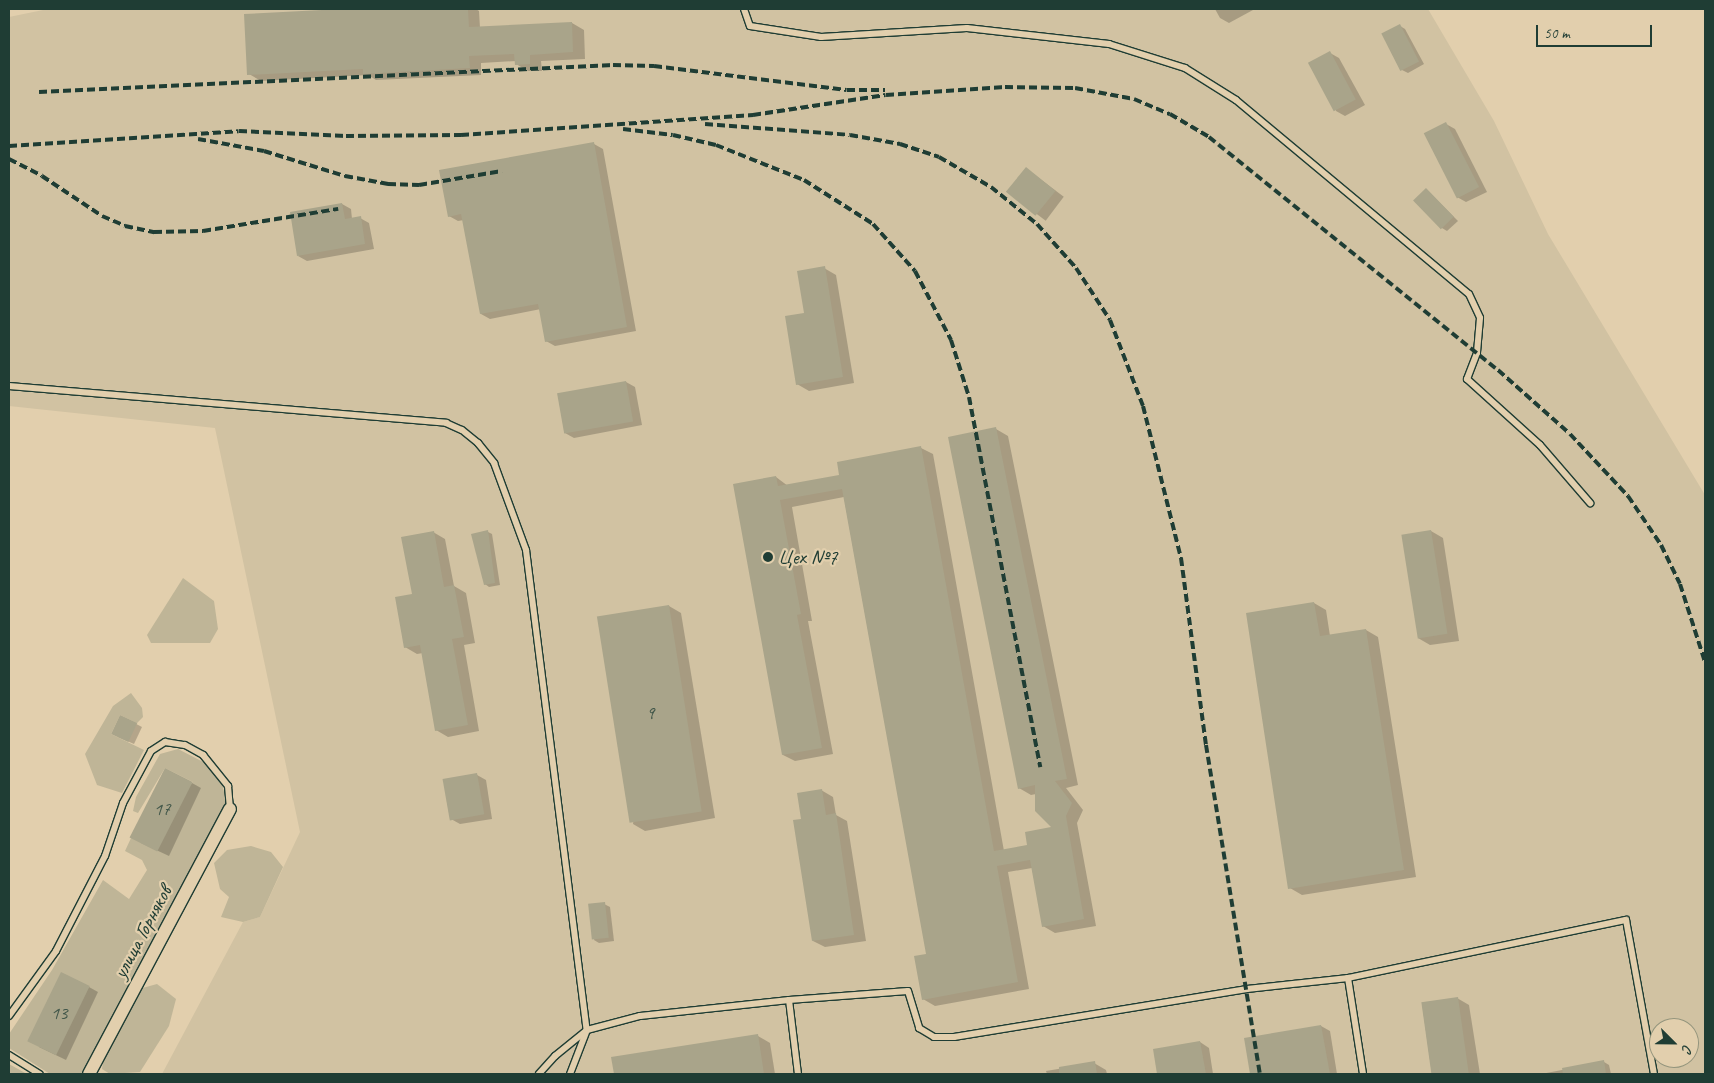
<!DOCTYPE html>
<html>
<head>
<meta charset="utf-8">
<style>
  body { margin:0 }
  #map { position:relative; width:1714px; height:1083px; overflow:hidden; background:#e2cfad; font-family:Caveat,sans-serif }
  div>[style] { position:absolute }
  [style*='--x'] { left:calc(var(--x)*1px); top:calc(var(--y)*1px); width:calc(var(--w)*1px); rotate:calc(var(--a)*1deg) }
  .built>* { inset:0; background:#d1c2a2 }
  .green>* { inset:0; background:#bfb597 }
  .shadow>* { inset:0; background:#0003; transform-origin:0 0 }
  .building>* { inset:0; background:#a9a48a; transform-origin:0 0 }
  .roads { filter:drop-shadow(1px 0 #1f3d34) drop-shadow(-1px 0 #1f3d34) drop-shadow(0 1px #1f3d34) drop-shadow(0 -1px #1f3d34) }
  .lane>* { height:6px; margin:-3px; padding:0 3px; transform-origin:3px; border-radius:3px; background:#e2cfad }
  .street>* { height:12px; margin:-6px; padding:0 6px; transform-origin:6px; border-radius:6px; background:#e2cfad }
  .rail>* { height:4px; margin-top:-2px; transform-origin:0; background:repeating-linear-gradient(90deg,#1f3d34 0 8px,transparent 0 12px) }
  .dots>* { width:14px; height:14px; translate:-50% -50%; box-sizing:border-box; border:2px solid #e2cfad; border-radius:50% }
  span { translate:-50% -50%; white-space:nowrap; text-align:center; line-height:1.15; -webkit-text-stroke:4.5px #e2cfad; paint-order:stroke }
  .number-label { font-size:19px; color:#42574a }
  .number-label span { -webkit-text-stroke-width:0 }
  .poi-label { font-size:21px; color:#1f3d34 }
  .left { translate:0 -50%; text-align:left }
  .street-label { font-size:21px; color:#1f3d34 }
  .frame { position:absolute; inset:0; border:10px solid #1f3d34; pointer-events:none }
  .north { position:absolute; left:1649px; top:1018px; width:50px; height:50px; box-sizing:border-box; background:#e2cfad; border:1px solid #94957d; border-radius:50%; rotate:113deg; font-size:14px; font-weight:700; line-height:20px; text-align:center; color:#1f3d34 }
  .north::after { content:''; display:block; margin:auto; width:18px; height:22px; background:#1f3d34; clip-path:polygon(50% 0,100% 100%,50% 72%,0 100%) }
  .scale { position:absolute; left:1536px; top:25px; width:116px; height:22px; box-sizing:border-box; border:2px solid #1f3d34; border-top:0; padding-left:6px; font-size:15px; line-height:18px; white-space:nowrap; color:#1f3d34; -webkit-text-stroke:4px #e2cfad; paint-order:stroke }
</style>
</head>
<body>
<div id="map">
  <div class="built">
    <div style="clip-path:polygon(evenodd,48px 9px,1428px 9px,1494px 121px,1548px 234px,1705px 495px,1705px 1074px,162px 1074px,243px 922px,260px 917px,300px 832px,215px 428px,9px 406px,9px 17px,48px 9px,1659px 1028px,1689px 1028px,1689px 1058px,1659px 1058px,1659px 1028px)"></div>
  </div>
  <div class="green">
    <div style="clip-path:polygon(183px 578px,214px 601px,218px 629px,210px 643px,151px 643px,147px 635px)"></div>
    <div style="clip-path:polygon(131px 693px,142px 708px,143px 717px,137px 723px,120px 715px,111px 734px,144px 750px,122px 793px,97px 785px,85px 754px,113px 706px)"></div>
    <div style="clip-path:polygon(178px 749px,209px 765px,223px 787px,227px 808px,84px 1074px,50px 1074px,9px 1048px,9px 1034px,52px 970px,103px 880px,129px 899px,147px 870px,142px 860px,125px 851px,131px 838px,193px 782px,165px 768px,138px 813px,133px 811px,136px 797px,160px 754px)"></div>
    <div style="clip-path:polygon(251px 846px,271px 852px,283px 867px,260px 917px,243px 922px,221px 917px,229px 897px,220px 889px,214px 863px,227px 850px)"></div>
    <div style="clip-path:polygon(157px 984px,176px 999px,169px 1026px,140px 1072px,110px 1074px,102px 1069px,103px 1061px,139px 989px)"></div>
    <div style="clip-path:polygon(9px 1064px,27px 1074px,9px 1074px)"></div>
  </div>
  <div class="shadow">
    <div style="clip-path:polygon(366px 9px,476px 9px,479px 11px,480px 28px,572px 23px,584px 30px,585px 59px,541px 61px,542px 71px,528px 71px,516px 64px,516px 61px,481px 63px,481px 75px,376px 80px,368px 75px,261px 81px,249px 74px,246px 15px)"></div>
    <div style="clip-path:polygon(1215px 9px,1253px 9px,1253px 10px,1229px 23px,1220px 18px)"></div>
    <div style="clip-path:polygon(1400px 26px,1405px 29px,1424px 64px,1408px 73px,1402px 70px)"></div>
    <div style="clip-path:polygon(1330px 53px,1339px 58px,1365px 105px,1345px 116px,1336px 111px)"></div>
    <div style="clip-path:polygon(1446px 124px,1455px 129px,1487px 192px,1466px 202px,1457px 197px)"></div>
    <div style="clip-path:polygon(594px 144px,603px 149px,636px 331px,555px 346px,546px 341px,541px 309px,490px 319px,481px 314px,464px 220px,458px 221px,449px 216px)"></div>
    <div style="left:1027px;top:169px;width:46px;height:30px;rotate:37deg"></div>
    <div style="clip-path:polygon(1426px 189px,1458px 221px,1447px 231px,1442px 228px)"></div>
    <div style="clip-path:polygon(342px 204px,351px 209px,352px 219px,360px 218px,369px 223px,374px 249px,307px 261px,298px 256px)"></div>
    <div style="clip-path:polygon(824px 268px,836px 275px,854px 383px,809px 391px,797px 384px,806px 314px)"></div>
    <div style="clip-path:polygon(626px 382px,635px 387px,642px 425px,574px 438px,565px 433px)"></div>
    <div style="clip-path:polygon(996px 429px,1008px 436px,1078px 785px,1066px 788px,1083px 810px,1077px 823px,1096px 926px,1055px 933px,1043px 926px,1032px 868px,1008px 872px,1029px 989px,935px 1006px,923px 999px,927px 955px,844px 497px,792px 507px,812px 621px,808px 621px,833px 754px,795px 761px,783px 755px,776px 477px,788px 486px,841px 476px,921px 448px,933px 454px,1004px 851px,1029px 846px,1053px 828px,1036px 794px,1031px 795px,1019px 788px)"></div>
    <div style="clip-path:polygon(1431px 531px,1443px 538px,1459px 641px,1430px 645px,1418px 638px)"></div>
    <div style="clip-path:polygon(433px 532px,445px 539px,454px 586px,466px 593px,475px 643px,464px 645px,479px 731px,448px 737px,436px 730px,423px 653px,417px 654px,405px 647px,413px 594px)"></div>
    <div style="clip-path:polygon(488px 532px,492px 534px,500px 585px,489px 587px,485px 584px)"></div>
    <div style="clip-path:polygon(1314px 603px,1326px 610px,1330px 636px,1366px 630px,1378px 637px,1416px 877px,1302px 895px,1290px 888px)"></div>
    <div style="clip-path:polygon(669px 606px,681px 613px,715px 818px,645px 831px,633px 824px)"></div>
    <div style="clip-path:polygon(121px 716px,142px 727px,134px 744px,118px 737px)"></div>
    <div style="clip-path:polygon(477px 775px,486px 780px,492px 819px,460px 824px,451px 819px)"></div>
    <div style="clip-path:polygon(192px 783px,201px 788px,169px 856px,141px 843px)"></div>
    <div style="clip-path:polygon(821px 790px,833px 797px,836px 815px,847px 821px,866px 941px,825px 947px,813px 941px)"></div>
    <div style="clip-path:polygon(604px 904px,610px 907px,614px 941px,599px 943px,594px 940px)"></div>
    <div style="clip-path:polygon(89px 987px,98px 992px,66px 1060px,39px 1047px)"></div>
    <div style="clip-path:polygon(1457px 998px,1469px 1005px,1480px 1074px,1432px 1074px,1422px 1003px)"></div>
    <div style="clip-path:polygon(1321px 1026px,1330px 1031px,1337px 1074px,1252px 1074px,1245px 1039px)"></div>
    <div style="clip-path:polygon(758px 1036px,770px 1043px,775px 1074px,615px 1074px,613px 1058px)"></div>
    <div style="clip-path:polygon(1200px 1042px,1209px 1048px,1213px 1074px,1159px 1074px,1154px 1050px)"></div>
    <div style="clip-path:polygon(1604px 1062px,1609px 1065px,1611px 1074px,1541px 1074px)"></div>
    <div style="clip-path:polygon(1094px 1063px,1106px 1070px,1107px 1074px,1047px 1074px,1046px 1071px)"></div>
  </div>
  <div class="building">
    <div style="clip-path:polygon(341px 9px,468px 9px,469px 27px,572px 22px,573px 52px,530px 55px,530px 64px,515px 65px,514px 54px,469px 56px,470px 68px,363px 74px,363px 69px,247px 75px,244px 14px)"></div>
    <div style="left:1400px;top:24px;width:42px;height:21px;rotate:63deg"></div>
    <div style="left:1330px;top:51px;width:55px;height:25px;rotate:62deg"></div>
    <div style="left:1446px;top:122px;width:73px;height:25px;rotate:63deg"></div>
    <div style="clip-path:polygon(594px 142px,627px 327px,545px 342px,538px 304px,480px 314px,461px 214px,448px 217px,439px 170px)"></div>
    <div style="left:1026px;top:167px;width:38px;height:32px;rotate:39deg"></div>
    <div style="left:1426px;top:188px;width:40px;height:18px;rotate:46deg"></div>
    <div style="clip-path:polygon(342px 203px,345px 219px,361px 216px,365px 244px,297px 256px,290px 212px)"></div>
    <div style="clip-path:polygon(825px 266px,843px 377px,796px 385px,785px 316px,804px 313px,797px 271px)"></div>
    <div style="left:626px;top:381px;width:41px;height:70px;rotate:80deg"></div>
    <div style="clip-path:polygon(996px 427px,1067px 779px,1055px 781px,1072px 803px,1066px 816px,1084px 919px,1042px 927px,1030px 860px,997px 866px,1018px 982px,922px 1000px,914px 956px,926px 954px,842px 489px,780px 500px,801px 614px,797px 615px,822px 748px,782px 755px,733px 484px,776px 476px,778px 486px,839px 475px,837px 462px,921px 446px,994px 851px,1027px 845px,1025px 832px,1051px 827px,1035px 811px,1035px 785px,1018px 789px,948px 437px)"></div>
    <div style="clip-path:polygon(488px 530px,495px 583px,484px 585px,471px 534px)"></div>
    <div style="left:1431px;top:530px;width:105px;height:30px;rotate:81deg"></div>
    <div style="clip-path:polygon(434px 531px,444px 587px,454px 585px,464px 637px,452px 639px,468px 725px,435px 731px,420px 645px,404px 648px,395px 597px,412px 594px,401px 537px)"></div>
    <div style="clip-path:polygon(1314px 602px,1320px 636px,1366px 629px,1404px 870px,1288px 889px,1246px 613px)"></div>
    <div style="left:669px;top:605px;width:209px;height:73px;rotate:81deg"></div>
    <div style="left:120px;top:715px;width:19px;height:21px;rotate:25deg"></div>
    <div style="left:165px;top:768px;width:31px;height:78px;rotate:27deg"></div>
    <div style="left:477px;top:773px;width:42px;height:35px;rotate:80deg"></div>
    <div style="clip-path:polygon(822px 789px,826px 815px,836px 813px,854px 935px,812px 941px,793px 820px,801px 819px,797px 793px)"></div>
    <div style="left:605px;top:902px;width:36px;height:17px;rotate:84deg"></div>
    <div style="left:61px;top:972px;width:32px;height:77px;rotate:26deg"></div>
    <div style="left:1458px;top:997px;width:78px;height:37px;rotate:82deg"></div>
    <div style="clip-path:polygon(1321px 1025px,1330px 1074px,1250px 1074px,1244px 1038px)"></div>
    <div style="clip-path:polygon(758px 1034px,764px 1074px,614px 1074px,611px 1057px)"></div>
    <div style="clip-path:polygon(1200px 1041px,1206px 1074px,1157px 1074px,1153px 1049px)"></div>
    <div style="clip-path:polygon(1604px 1060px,1606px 1074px,1563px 1074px,1562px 1068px)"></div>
    <div style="clip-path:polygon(1095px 1061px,1097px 1074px,1059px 1074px,1059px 1067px)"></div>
  </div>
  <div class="roads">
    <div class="lane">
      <div style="--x:744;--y:9;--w:18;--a:71"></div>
      <div style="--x:750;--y:26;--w:72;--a:8.8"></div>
      <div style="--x:821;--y:37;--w:146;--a:-3.5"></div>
      <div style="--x:967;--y:28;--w:143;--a:6.4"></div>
      <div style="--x:1109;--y:44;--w:80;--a:17.5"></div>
      <div style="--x:1185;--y:68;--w:60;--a:32.1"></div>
      <div style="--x:1236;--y:100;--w:303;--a:39.8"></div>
      <div style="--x:1469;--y:294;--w:26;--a:65"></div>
      <div style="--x:1480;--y:318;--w:35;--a:95"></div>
      <div style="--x:1477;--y:353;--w:28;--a:111"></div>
      <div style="--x:1467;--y:379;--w:98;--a:42.1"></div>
      <div style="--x:1540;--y:445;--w:77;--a:49.2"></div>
      <div style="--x:9;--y:386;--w:439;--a:4.8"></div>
      <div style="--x:446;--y:423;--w:17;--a:24"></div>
      <div style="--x:462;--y:430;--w:21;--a:39"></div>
      <div style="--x:478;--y:443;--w:26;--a:51"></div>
      <div style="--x:494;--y:463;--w:93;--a:69.8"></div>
      <div style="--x:526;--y:550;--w:484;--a:82.8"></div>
      <div style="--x:587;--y:1030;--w:41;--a:140.9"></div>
      <div style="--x:555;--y:1056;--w:24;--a:132"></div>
      <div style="--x:1348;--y:978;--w:97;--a:81.1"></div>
      <div style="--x:789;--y:1000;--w:119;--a:-4.3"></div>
      <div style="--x:908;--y:991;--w:39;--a:73"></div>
      <div style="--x:919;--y:1028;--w:17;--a:31"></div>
      <div style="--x:934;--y:1037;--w:20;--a:0"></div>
      <div style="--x:954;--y:1037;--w:297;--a:-9.3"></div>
      <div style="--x:1247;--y:989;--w:102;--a:-6.2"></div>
      <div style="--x:1348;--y:978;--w:284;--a:-11.8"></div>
      <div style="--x:1626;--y:920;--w:157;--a:79.7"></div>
      <div style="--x:9;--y:1016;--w:80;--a:-54.1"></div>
      <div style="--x:56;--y:951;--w:107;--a:-62.7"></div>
      <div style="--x:105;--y:856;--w:56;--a:-71.2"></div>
      <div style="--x:123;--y:803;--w:59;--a:-61.7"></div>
      <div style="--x:151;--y:751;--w:17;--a:-33"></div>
      <div style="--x:165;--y:742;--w:20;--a:9"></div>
      <div style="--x:185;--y:745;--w:21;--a:29"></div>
      <div style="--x:203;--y:755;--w:40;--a:51"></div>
      <div style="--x:228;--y:786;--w:23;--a:85"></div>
      <div style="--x:9;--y:1055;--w:36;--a:32"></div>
      <div style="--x:570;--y:1074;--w:47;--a:-68.9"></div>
      <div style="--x:587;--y:1030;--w:55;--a:-14.8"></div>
      <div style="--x:640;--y:1016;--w:150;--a:-6.1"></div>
      <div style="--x:789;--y:1000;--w:75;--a:83.1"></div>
    </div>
    <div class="street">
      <div style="--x:89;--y:1074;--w:300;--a:-62"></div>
    </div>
  </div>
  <div class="rail">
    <div style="--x:39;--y:92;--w:575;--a:-2.69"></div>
    <div style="--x:613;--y:65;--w:41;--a:1.4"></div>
    <div style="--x:654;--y:66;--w:194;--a:7.1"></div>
    <div style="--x:847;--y:90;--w:38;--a:0"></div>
    <div style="--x:705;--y:124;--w:145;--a:4.3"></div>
    <div style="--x:850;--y:135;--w:51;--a:10.2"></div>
    <div style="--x:900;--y:144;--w:41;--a:18.4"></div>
    <div style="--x:939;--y:157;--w:60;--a:30"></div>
    <div style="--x:991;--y:187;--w:59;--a:38.8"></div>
    <div style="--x:1037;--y:224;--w:59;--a:48.4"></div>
    <div style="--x:1076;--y:268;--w:62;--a:56.8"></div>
    <div style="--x:1110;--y:320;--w:92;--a:69"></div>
    <div style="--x:1143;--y:406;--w:157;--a:76"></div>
    <div style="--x:1181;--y:558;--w:189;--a:82.4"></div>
    <div style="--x:1206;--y:745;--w:333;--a:80.7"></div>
    <div style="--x:623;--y:129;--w:50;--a:6.8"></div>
    <div style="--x:673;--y:135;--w:44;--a:13.1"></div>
    <div style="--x:716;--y:145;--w:95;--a:21.7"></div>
    <div style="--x:804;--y:180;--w:82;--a:32.5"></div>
    <div style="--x:873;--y:224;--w:63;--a:48.2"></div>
    <div style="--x:915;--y:271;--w:78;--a:62.4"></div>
    <div style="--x:951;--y:340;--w:60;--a:72.5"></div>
    <div style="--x:969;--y:397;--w:377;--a:79.1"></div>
    <div style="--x:198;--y:139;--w:67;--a:10.3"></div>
    <div style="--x:264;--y:151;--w:85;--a:17.2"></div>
    <div style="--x:345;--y:176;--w:44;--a:10.5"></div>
    <div style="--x:388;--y:184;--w:31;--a:2"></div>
    <div style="--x:419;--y:185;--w:84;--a:-9.6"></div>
    <div style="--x:9;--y:146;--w:230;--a:-3.7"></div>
    <div style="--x:239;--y:131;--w:107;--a:2.7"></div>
    <div style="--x:346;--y:136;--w:115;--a:-0.5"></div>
    <div style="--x:461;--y:135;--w:293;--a:-3.9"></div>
    <div style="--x:753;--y:115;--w:134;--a:-8.6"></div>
    <div style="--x:886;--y:95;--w:119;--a:-3.8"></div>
    <div style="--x:1005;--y:87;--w:70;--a:0.8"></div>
    <div style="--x:1075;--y:88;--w:60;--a:10.6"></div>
    <div style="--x:1134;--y:99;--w:39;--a:23"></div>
    <div style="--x:1170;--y:114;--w:45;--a:30.5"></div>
    <div style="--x:1209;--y:137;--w:371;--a:38.9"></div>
    <div style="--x:1498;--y:370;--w:96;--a:41.6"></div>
    <div style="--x:1570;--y:434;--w:85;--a:46.9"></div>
    <div style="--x:1628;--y:496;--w:59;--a:56"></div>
    <div style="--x:1661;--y:545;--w:43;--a:64"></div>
    <div style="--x:1680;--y:584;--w:82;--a:72.2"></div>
    <div style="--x:9;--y:159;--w:37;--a:27"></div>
    <div style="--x:42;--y:176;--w:72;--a:33.7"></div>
    <div style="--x:102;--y:216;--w:25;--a:23"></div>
    <div style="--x:125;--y:226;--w:30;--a:12"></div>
    <div style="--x:154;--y:232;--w:49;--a:-1.2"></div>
    <div style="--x:203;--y:231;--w:137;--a:-9.3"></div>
  </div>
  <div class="dots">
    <div style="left:768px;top:557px;background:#1f3d34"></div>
  </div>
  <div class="number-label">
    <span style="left:650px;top:714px">9</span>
    <span style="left:162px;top:810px">17</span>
    <span style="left:59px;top:1014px">13</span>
  </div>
  <div class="poi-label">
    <span class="left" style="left:778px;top:557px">Цех №7</span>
  </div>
  <div class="street-label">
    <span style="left:142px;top:932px;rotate:-62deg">улица Горняков</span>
  </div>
  <div class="frame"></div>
  <div class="north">С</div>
  <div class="scale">50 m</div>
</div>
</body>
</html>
